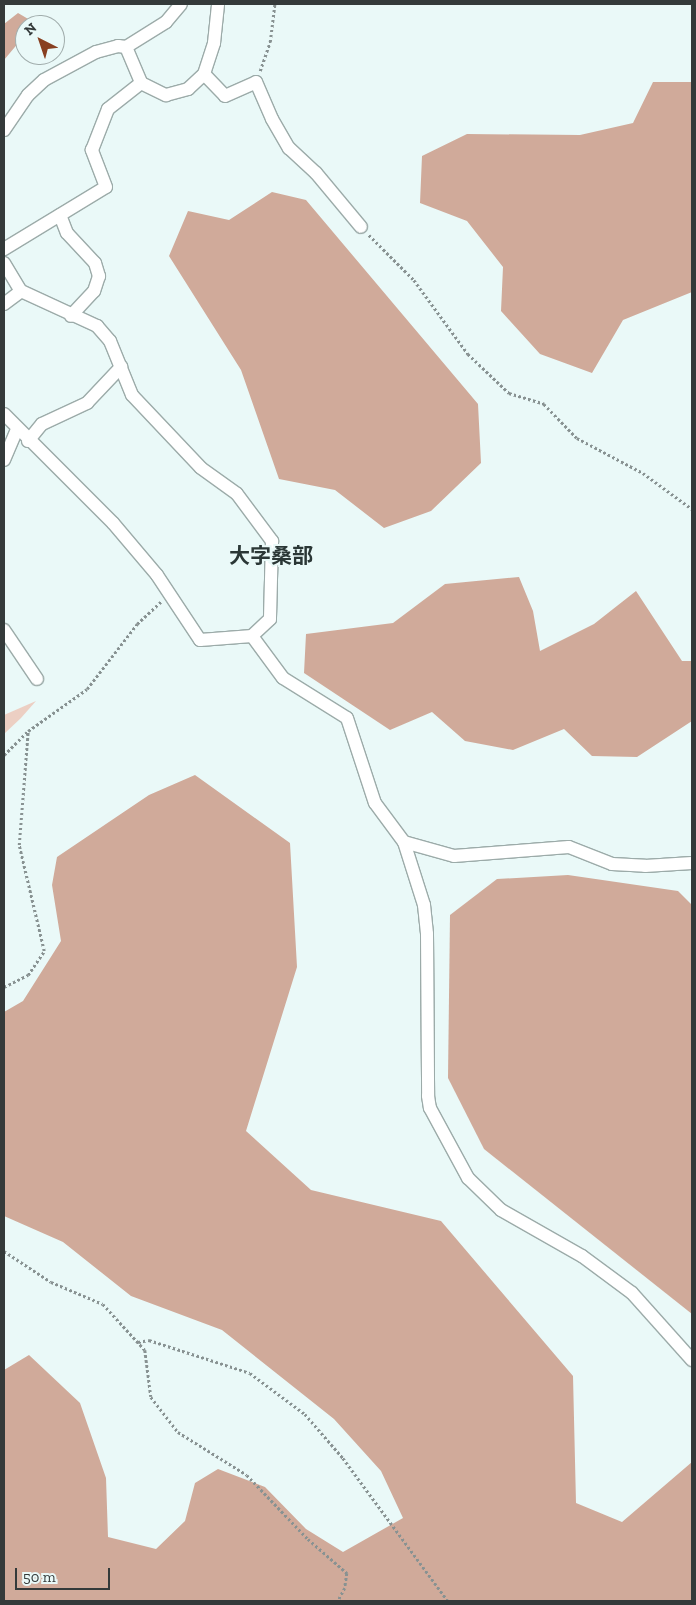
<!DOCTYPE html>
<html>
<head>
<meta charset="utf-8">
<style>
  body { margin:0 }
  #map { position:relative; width:696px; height:1605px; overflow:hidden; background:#eaf9f8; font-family:"Zilla Slab","Noto Sans JP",serif }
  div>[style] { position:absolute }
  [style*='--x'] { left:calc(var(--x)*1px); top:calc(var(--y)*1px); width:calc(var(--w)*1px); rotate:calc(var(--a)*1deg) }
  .green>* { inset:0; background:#eccfc3 }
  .forest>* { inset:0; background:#d0aa9a }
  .path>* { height:2.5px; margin-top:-1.25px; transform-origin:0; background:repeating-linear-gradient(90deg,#889292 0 2.5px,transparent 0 5px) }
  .roads { filter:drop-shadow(1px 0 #9caba9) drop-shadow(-1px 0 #9caba9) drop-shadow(0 1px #9caba9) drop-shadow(0 -1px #9caba9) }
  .minor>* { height:12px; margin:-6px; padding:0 6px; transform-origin:6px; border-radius:6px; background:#fff }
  span { translate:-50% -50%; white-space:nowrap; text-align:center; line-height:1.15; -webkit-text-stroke:4px #eaf9f8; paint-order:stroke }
  .quarter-label { font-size:21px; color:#2b3736; font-weight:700 }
  .frame { position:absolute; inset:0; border:5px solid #343a3a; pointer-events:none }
  .north { position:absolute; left:15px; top:15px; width:50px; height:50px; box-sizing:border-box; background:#eaf9f8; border:1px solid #a1adac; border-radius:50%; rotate:319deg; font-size:14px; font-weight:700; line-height:20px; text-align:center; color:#343a3a }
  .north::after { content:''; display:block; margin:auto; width:18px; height:22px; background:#884021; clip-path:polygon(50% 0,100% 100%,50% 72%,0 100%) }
  .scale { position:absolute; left:15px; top:1568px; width:95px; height:22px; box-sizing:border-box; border:2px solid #343a3a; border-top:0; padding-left:6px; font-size:15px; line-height:18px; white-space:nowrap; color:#343a3a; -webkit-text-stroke:4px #eaf9f8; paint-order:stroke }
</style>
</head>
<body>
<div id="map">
  <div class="green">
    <div style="clip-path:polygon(36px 701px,21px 718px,4px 734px,4px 715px)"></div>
  </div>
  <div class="forest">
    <div style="clip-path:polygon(18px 13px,35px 23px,25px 25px,25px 35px,4px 60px,4px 24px)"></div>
    <div style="clip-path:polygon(653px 82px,692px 82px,692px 292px,623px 320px,592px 373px,540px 354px,501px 311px,503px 267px,467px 221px,420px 203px,422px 156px,467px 134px,580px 135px,633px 123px)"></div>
    <div style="clip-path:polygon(272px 192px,306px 200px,478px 404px,481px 463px,431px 511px,384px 528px,335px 490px,279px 479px,241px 370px,169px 256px,188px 211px,229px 220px)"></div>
    <div style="clip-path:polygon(519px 577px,533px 611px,540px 651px,594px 624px,636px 591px,682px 661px,692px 661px,692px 721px,637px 757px,592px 756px,564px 729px,513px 750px,465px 741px,432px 712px,390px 730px,304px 673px,306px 634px,393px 623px,445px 584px)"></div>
    <div style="clip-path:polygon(195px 775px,290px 843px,297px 967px,246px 1131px,311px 1190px,441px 1221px,573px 1376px,576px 1503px,622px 1522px,692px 1462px,692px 1601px,4px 1601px,4px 1370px,29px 1355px,80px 1403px,106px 1478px,108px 1537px,156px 1549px,185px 1521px,195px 1483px,218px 1469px,265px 1487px,306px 1529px,343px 1552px,403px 1518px,381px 1471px,334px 1419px,222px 1330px,131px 1296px,63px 1242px,4px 1216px,4px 1012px,23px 1001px,61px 941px,52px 885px,57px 857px,149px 795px)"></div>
    <div style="clip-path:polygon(568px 875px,678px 891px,692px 905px,692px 1314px,484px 1149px,448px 1078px,450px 915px,497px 879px)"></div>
  </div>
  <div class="path">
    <div style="--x:260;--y:71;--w:31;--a:-71"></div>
    <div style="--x:270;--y:42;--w:38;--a:-83"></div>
    <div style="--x:369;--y:235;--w:64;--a:45"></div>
    <div style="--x:414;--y:280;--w:92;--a:53.9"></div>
    <div style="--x:468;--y:354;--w:57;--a:43.6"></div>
    <div style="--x:509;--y:393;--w:37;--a:17"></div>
    <div style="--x:544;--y:404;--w:47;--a:45.9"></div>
    <div style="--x:577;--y:438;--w:75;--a:27.9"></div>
    <div style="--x:643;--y:473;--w:61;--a:36.3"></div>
    <div style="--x:4;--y:755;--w:34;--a:-45"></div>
    <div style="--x:28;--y:731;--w:72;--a:-35.4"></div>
    <div style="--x:87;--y:689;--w:82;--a:-52.4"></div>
    <div style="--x:137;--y:624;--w:33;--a:-43"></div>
    <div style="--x:4;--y:987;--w:27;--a:-27"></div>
    <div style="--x:28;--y:975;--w:29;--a:-56"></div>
    <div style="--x:44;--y:951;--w:109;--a:-103.3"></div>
    <div style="--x:19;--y:845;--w:114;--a:-85.5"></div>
    <div style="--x:4;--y:1251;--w:56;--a:33.4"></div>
    <div style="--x:51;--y:1282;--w:56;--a:22.9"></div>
    <div style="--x:103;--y:1304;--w:62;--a:47.6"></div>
    <div style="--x:145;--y:1350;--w:47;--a:82.7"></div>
    <div style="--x:151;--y:1397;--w:44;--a:52.4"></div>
    <div style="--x:178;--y:1432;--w:81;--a:31.9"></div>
    <div style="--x:247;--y:1475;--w:88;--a:46.4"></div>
    <div style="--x:308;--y:1539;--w:52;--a:41.1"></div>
    <div style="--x:347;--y:1573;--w:15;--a:98"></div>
    <div style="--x:345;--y:1588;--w:15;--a:118"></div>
    <div style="--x:138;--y:1342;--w:11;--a:-10"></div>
    <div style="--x:149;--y:1340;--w:106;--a:18.1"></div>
    <div style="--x:250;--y:1373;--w:69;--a:36.7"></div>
    <div style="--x:305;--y:1414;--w:58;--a:49.2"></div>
    <div style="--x:343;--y:1458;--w:177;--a:53.7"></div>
  </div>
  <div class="roads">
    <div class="minor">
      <div style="--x:126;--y:47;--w:47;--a:-32"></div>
      <div style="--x:166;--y:22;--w:23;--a:-50"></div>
      <div style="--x:204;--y:74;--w:33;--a:-72"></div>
      <div style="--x:214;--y:43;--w:39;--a:-84"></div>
      <div style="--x:4;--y:130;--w:42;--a:-55.6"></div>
      <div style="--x:28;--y:95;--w:22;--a:-43"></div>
      <div style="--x:44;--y:80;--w:59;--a:-28.3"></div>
      <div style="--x:96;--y:52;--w:23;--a:-15"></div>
      <div style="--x:118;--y:46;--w:8;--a:7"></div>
      <div style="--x:126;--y:47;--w:39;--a:67"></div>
      <div style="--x:141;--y:83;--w:28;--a:26"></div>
      <div style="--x:166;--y:95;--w:23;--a:-15"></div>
      <div style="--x:188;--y:89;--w:22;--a:-43"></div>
      <div style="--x:204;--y:74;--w:30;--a:46"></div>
      <div style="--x:225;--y:96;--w:34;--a:-24"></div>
      <div style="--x:256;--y:82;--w:40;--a:66.6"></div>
      <div style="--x:272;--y:119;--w:34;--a:60"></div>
      <div style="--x:289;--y:148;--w:37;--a:43"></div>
      <div style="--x:316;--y:173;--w:70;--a:50.2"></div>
      <div style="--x:60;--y:215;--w:19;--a:69"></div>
      <div style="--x:67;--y:233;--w:41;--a:47"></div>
      <div style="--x:95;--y:263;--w:14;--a:73"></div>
      <div style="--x:99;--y:276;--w:16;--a:108"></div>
      <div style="--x:94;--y:291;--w:34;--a:133"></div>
      <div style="--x:4;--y:249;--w:119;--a:-31.3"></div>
      <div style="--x:106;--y:187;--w:40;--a:-111"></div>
      <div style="--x:92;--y:150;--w:44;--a:-68.7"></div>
      <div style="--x:108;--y:109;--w:42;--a:-38.2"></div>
      <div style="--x:4;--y:263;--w:33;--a:59"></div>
      <div style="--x:21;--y:291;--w:84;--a:24.7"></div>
      <div style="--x:97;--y:326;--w:20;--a:49"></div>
      <div style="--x:110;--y:341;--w:58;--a:67.8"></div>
      <div style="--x:132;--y:395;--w:100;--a:46.6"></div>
      <div style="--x:201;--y:468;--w:44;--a:35.8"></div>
      <div style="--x:237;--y:494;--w:59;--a:53.3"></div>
      <div style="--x:272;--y:541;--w:78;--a:91.5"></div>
      <div style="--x:270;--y:619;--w:25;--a:137"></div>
      <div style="--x:252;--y:636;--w:52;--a:175.6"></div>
      <div style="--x:200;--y:640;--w:78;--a:-123.5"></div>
      <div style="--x:157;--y:575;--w:68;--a:-130.2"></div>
      <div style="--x:113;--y:523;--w:154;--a:-135"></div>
      <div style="--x:4;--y:304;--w:21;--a:-37"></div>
      <div style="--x:28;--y:441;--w:22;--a:-51"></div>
      <div style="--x:42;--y:424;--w:50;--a:-25"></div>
      <div style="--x:87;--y:403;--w:50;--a:-46.6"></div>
      <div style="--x:4;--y:460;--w:33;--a:-67"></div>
      <div style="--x:4;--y:630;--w:59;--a:56"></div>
      <div style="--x:252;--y:636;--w:52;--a:53.6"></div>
      <div style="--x:283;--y:678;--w:75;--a:32"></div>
      <div style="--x:347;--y:718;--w:89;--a:71.8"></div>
      <div style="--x:375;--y:803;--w:49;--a:53.4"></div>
      <div style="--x:404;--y:842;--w:66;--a:72.4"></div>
      <div style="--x:424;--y:905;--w:29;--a:84"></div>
      <div style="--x:427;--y:934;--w:162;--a:89.6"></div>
      <div style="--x:428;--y:1096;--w:12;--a:81"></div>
      <div style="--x:430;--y:1108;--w:80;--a:61.5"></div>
      <div style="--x:468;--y:1178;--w:46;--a:44.1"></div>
      <div style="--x:501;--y:1210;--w:93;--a:29.6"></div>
      <div style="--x:582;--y:1256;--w:62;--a:36.5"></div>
      <div style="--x:632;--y:1293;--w:90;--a:48.2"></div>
      <div style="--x:404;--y:842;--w:52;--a:15.6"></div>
      <div style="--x:454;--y:856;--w:115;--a:-4.5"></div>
      <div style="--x:569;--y:847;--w:46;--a:21.6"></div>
      <div style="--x:612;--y:864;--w:33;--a:3"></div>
      <div style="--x:645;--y:866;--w:47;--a:-3.7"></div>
    </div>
  </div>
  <div class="quarter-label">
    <span style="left:271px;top:556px">大字桑部</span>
  </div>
  <div class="frame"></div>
  <div class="north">N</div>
  <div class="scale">50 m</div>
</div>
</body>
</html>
